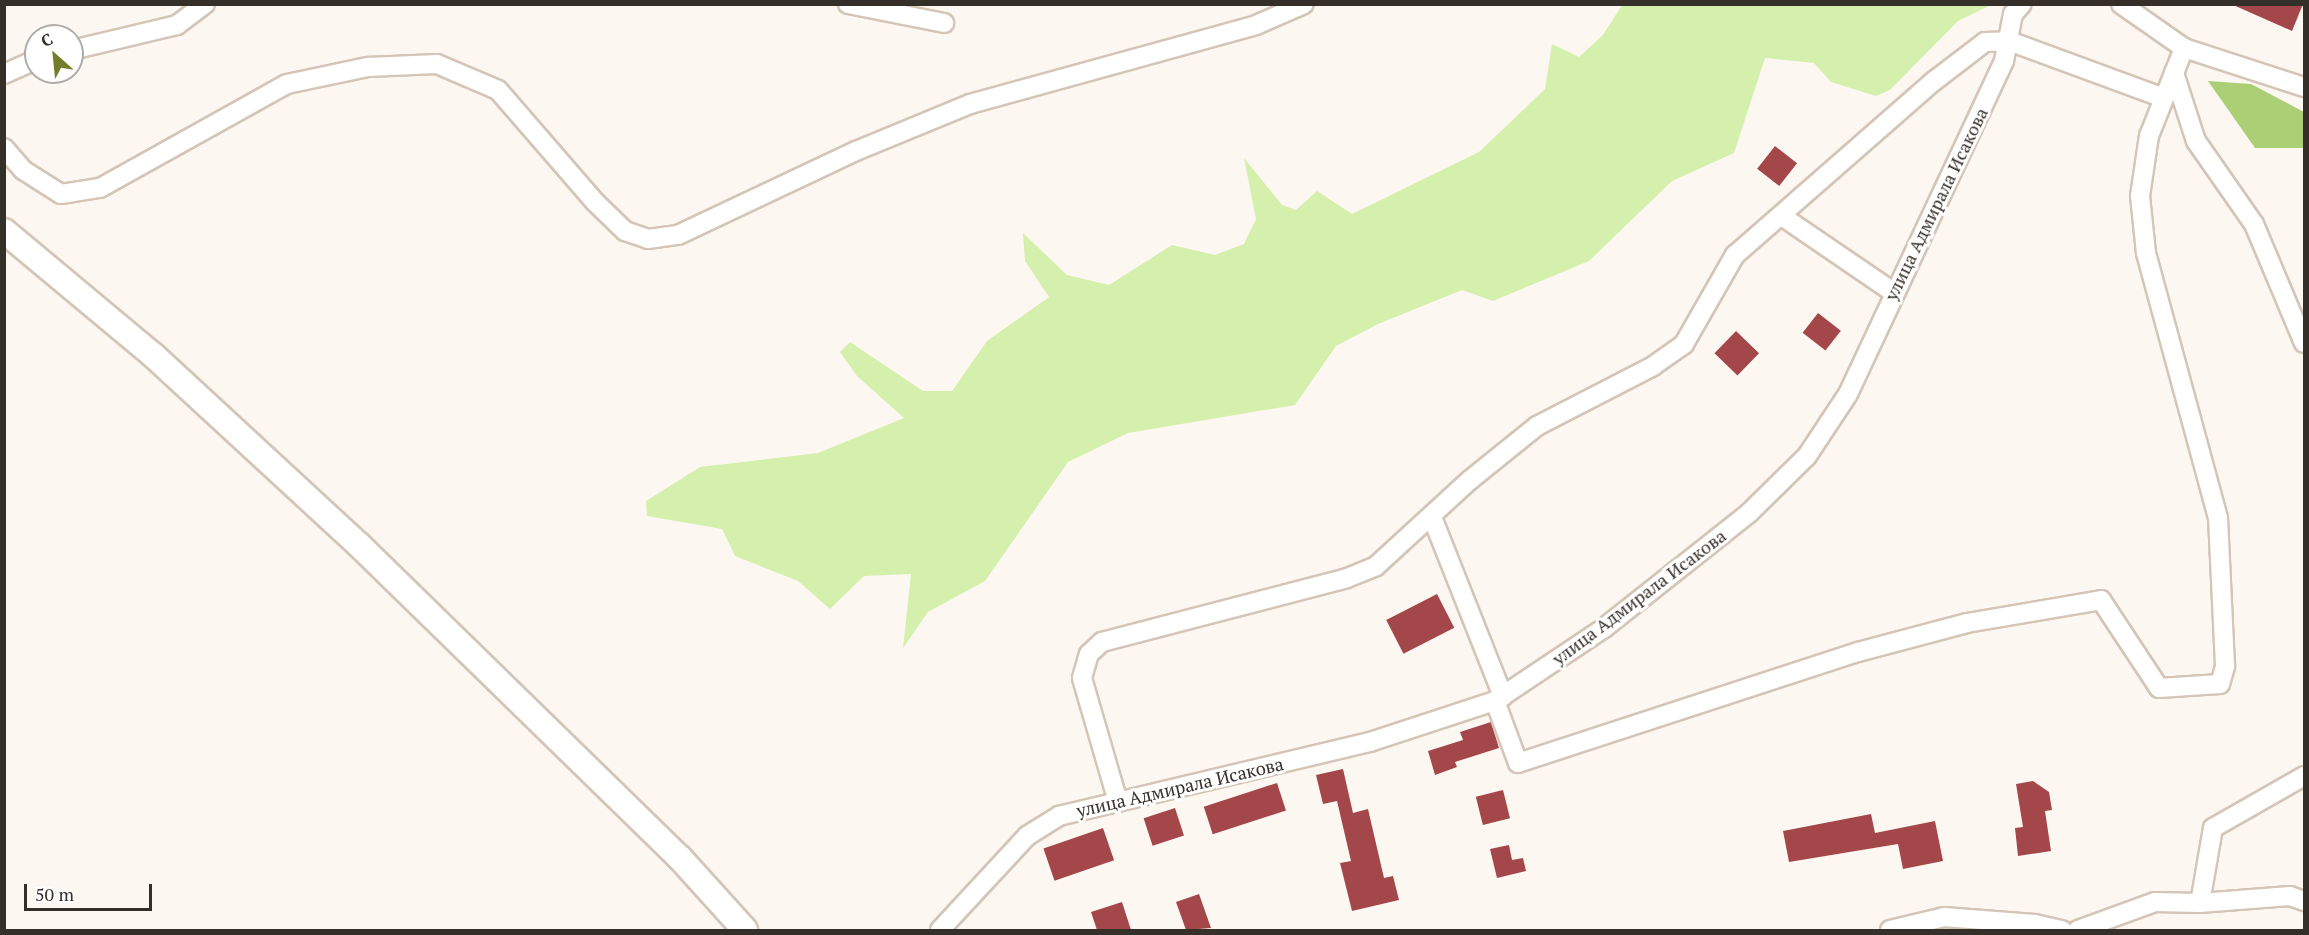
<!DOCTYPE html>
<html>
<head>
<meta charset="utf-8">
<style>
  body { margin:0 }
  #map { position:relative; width:2309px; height:935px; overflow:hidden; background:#fdf7f1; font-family:"PT Serif",serif }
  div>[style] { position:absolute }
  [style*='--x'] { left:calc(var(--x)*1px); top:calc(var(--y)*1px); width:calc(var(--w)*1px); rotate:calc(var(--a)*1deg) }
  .green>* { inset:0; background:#d4f0ac }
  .forest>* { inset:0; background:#abcf75 }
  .building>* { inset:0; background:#a4474b; transform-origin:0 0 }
  .roads { filter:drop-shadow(2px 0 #d4c5b6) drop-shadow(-2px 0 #d4c5b6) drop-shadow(0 2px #d4c5b6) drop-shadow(0 -2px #d4c5b6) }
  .minor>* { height:18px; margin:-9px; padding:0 9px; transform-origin:9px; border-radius:9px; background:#fff }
  .major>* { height:24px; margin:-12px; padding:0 12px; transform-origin:12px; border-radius:12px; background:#fff }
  span { translate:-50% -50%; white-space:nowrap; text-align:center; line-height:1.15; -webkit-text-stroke:6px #fff; paint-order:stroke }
  .street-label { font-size:18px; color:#342f29 }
  .frame { position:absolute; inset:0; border:6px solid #342f29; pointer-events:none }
  .north { position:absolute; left:24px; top:24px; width:60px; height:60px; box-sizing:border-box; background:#fff; border:2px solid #aeaca9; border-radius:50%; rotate:333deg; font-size:16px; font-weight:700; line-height:24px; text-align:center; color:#342f29 }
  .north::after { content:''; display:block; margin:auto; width:21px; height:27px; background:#747e2a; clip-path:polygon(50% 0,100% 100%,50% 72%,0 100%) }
  .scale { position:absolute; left:24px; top:884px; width:128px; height:27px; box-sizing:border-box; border:3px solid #342f29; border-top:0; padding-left:8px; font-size:18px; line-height:21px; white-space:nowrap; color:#342f29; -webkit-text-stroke:4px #fff; paint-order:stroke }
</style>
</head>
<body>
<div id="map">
  <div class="green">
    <div style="clip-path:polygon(1622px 5px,1991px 5px,1958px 21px,1890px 90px,1876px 96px,1831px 82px,1814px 63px,1765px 58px,1734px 153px,1672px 181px,1589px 261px,1493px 301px,1462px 290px,1378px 324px,1336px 346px,1295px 405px,1128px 433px,1068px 462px,985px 581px,928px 612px,903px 648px,911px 574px,864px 576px,830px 609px,798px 581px,735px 556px,722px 529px,647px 516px,646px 501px,700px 467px,818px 453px,904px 418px,857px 376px,840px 352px,850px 342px,923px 391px,952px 391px,987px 341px,1049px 297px,1025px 261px,1023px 233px,1067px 275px,1109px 285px,1172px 245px,1215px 255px,1244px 244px,1256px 219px,1244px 158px,1282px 205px,1296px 210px,1317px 191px,1352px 214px,1479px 152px,1545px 89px,1552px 44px,1579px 57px,1603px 35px)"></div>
  </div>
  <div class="forest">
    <div style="clip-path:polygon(2208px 81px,2251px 84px,2304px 112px,2304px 148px,2255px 148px)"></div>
  </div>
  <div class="building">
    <div style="clip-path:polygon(2231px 4px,2303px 4px,2292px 31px)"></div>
    <div style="left:1775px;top:146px;width:28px;height:29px;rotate:38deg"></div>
    <div style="left:1818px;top:313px;width:29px;height:25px;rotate:38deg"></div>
    <div style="left:1736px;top:331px;width:32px;height:31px;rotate:44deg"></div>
    <div style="left:1437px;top:594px;width:38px;height:57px;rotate:63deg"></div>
    <div style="clip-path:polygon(1491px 722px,1499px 748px,1455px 762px,1457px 767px,1435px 775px,1428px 751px,1463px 740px,1460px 732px)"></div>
    <div style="clip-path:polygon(1343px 769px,1353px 813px,1368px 809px,1384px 878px,1393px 876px,1399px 900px,1352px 911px,1340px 863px,1351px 861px,1337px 801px,1323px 804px,1316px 775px)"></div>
    <div style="clip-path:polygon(2033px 781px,2049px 792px,2052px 810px,2045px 811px,2051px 851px,2018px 856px,2015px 828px,2023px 827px,2016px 784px)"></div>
    <div style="left:1277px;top:783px;width:29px;height:77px;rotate:72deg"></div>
    <div style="left:1503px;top:790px;width:29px;height:28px;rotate:76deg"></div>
    <div style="left:1175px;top:808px;width:29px;height:33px;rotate:72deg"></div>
    <div style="clip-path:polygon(1871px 814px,1875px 833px,1935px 821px,1943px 861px,1903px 869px,1898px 844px,1789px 862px,1783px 831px)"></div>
    <div style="left:1103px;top:828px;width:34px;height:63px;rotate:71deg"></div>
    <div style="clip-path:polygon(1509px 845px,1512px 860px,1523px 858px,1526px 871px,1497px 878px,1490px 849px)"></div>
    <div style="clip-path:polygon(1199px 894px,1211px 928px,1186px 930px,1176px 902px)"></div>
    <div style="clip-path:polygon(1122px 902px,1131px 930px,1097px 930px,1091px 912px)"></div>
  </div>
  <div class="roads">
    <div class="minor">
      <div style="--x:848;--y:4;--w:98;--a:11.2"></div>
      <div style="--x:2121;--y:4;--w:77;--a:34.9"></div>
      <div style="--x:2184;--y:48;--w:126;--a:18"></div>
      <div style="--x:72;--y:50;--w:108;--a:-13.4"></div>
      <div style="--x:177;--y:25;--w:35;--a:-37"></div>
      <div style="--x:2174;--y:73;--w:71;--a:72.1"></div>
      <div style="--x:2196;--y:141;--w:101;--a:55.1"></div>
      <div style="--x:2254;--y:224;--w:129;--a:67.2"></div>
      <div style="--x:4;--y:74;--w:35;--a:-24"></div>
      <div style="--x:4;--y:148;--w:29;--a:49"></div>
      <div style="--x:23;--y:170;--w:45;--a:32.3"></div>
      <div style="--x:61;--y:194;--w:39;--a:-9"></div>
      <div style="--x:100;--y:188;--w:214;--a:-29.1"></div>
      <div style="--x:287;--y:84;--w:83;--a:-11.9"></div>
      <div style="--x:368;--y:67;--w:69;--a:-2.5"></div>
      <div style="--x:437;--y:64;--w:66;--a:23.1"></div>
      <div style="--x:498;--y:90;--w:148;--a:49.1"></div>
      <div style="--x:595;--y:202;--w:42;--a:44"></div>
      <div style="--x:625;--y:231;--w:24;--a:19"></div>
      <div style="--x:648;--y:239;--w:30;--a:-8"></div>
      <div style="--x:678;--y:235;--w:197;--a:-25.3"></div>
      <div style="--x:856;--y:151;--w:123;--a:-22.4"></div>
      <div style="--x:970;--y:104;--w:297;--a:-15.4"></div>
      <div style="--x:1256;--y:25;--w:52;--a:-23.6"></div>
      <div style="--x:1783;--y:217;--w:133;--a:34.3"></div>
      <div style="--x:1432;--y:517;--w:193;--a:68.4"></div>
      <div style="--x:1495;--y:701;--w:66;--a:69.6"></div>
      <div style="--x:1518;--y:763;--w:358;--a:-18.1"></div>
      <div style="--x:1858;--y:652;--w:113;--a:-14.9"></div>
      <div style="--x:1967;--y:623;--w:136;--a:-9.7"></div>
      <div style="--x:2101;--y:600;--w:105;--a:56.6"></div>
      <div style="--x:2159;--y:688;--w:61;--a:-3.8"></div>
      <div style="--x:2220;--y:684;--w:19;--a:-74"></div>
      <div style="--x:2225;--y:666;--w:148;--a:-92.7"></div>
      <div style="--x:2218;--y:518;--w:275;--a:-105.2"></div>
      <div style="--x:2146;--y:253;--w:57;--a:-96"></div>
      <div style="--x:2140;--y:196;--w:61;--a:-81.5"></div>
      <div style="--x:2149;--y:136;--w:95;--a:-68.3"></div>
      <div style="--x:1118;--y:802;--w:129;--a:-106.2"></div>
      <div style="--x:1082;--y:678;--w:25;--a:-74"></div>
      <div style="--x:1089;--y:654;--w:18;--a:-43"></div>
      <div style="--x:1102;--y:642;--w:253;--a:-14.6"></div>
      <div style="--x:1347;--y:578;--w:31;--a:-22"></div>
      <div style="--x:1376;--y:566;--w:127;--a:-42.5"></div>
      <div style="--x:1470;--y:480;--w:86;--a:-38.9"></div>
      <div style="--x:1537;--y:426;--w:131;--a:-27.3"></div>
      <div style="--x:1653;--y:366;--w:38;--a:-35"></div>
      <div style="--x:1684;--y:344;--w:103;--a:-60.2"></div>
      <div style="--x:1735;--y:255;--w:264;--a:-41.2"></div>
      <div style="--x:1934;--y:81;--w:64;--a:-37.4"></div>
      <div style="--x:1985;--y:42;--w:24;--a:-2"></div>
      <div style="--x:2009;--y:41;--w:165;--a:20.2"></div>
      <div style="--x:2200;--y:903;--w:76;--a:-80.2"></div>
      <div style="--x:2213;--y:828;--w:105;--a:-29.7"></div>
      <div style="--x:940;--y:930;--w:128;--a:-47.2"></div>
      <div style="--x:1027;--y:836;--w:38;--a:-32"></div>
      <div style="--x:1059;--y:816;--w:320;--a:-13.4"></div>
      <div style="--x:1370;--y:742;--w:132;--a:-18.2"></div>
      <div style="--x:1495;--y:701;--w:131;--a:-33.8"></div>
      <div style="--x:1604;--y:628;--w:185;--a:-38.4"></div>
      <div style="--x:1749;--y:513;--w:81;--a:-44.5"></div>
      <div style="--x:1807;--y:456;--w:74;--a:-56.5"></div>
      <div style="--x:1848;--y:394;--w:368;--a:-64.9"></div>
      <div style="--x:2004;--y:61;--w:48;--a:-79.2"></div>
      <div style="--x:2013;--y:14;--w:13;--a:-48"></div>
      <div style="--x:1890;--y:930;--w:56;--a:-13.5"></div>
      <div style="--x:1944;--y:917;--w:91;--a:4.4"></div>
      <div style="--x:2035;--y:924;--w:28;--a:13"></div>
      <div style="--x:2078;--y:930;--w:82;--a:-20"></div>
      <div style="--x:2155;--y:902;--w:45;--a:1.3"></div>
      <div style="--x:2200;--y:903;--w:90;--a:-4.4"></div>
      <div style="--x:2290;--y:896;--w:15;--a:20"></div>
    </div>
    <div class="major">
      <div style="--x:4;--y:231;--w:194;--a:39.8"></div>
      <div style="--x:153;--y:355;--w:280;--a:42.7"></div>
      <div style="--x:359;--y:545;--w:448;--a:44.3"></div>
      <div style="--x:680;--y:858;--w:97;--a:47.9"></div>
    </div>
  </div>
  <div class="street-label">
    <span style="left:1936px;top:204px;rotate:-64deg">улица Адмирала Исакова</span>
    <span style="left:1639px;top:597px;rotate:-37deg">улица Адмирала Исакова</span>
    <span style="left:1180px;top:787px;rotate:-13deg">улица Адмирала Исакова</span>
  </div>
  <div class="frame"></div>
  <div class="north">С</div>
  <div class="scale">50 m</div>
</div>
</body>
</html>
